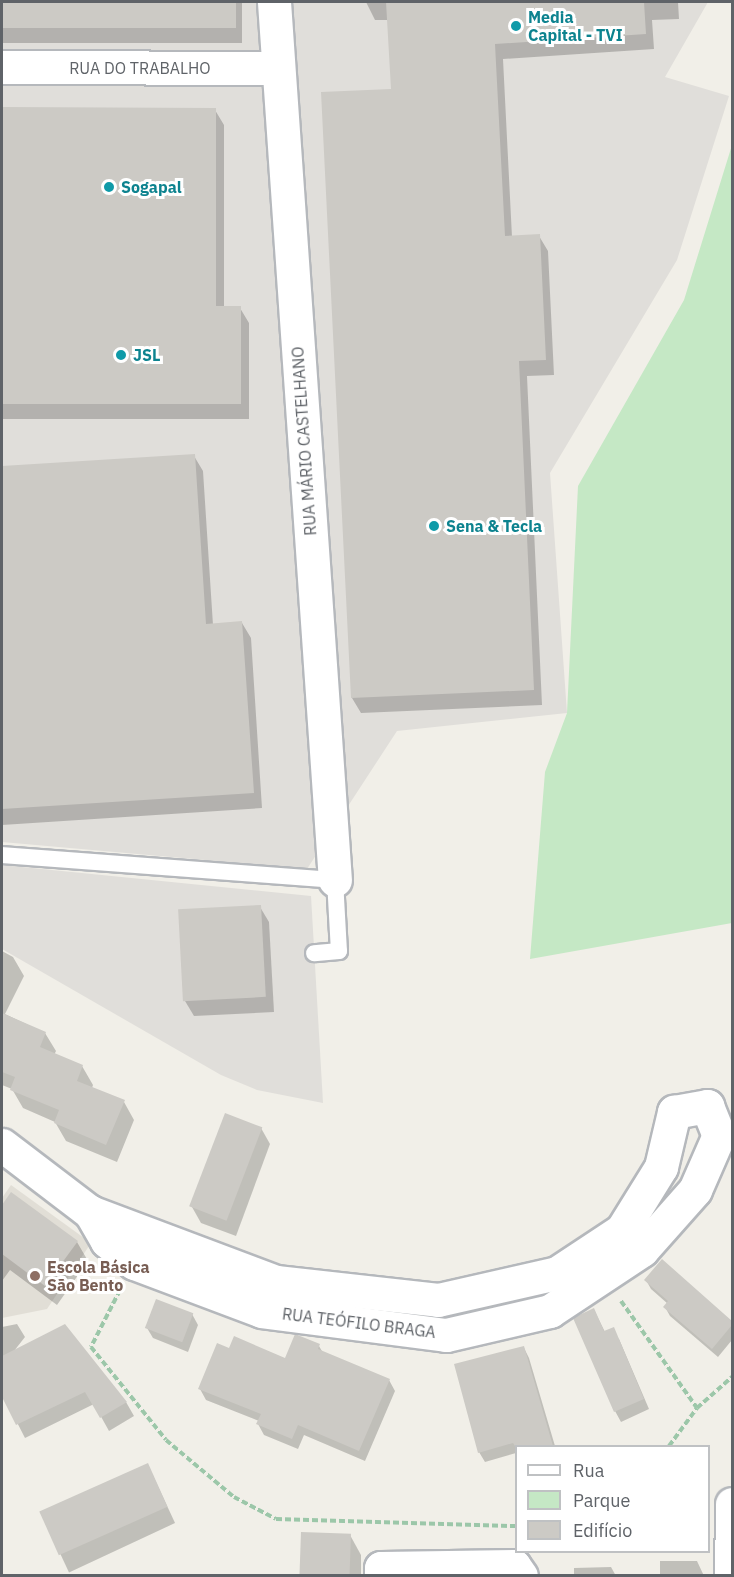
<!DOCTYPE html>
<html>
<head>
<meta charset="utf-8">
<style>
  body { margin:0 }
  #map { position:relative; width:734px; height:1577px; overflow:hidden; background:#f1efe8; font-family:"IBM Plex Sans",sans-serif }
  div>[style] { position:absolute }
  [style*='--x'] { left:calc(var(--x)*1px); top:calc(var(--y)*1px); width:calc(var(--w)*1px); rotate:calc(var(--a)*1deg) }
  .industrial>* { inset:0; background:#e0deda }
  .education>* { inset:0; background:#e1ded6 }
  .green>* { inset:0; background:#c5e8c5 }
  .shadow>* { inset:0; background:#0003; transform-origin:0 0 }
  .building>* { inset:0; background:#cccac5; transform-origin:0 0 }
  .path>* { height:4px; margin-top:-2px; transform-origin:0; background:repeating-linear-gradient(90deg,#9cc7a9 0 6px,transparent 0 9px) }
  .roads { filter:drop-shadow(2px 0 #b5b8bc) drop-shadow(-2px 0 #b5b8bc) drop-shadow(0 2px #b5b8bc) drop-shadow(0 -2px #b5b8bc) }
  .lane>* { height:16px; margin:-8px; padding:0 8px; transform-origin:8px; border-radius:8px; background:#fff }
  .street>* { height:33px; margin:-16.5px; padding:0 16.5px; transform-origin:16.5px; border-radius:16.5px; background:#fff }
  .dots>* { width:16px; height:16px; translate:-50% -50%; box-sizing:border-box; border:3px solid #fff; border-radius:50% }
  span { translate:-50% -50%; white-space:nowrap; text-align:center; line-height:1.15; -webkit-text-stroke:6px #fff; paint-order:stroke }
  .culture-label { font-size:16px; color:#0d838f; font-weight:700 }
  .left { translate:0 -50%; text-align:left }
  .street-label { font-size:16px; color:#5f6368 }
  .education-label { font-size:16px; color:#785e54; font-weight:700 }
  .frame { position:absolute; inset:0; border:3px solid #5f6368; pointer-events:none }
  .legend { position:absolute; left:515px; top:1445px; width:195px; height:108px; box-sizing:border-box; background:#fff; border:2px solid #bfc1c3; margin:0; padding:8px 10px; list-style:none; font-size:18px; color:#5f6368 }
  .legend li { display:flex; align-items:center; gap:12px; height:30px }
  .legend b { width:30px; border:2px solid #bfc1c3 }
</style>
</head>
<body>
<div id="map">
  <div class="industrial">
    <div style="clip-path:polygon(2px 2px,708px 2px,665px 77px,729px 96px,677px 260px,550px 473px,567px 713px,397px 731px,307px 869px,2px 842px)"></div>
    <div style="clip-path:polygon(2px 865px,311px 896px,323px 1103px,257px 1090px,221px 1075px,2px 949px)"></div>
  </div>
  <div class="education">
    <div style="clip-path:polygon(11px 1185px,91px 1243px,47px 1309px,2px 1318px,2px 1198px)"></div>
  </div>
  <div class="green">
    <div style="clip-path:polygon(732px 145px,732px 923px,530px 959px,545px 772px,567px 713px,578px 486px,684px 300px)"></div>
  </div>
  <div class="shadow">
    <div style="left:2px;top:2px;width:240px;height:41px"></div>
    <div style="clip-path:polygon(366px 2px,678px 2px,679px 19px,652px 20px,654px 49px,503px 59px,512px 237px,539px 236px,548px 251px,554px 375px,527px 376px,542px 705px,361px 713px,352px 698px,322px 94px,393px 91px,388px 20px,375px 20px)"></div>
    <div style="clip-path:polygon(2px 109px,215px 110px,224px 125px,224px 308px,240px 308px,249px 323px,249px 419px,2px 419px)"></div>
    <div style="clip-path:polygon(194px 456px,203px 471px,213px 625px,242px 623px,251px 638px,262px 808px,2px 825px,2px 468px)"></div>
    <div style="clip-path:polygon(260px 907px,269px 922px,274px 1012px,194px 1016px,185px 1001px)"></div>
    <div style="clip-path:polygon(2px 951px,13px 957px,24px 976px,5px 1014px,45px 1033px,56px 1051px,54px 1055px,82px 1066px,93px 1085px,92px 1088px,124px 1102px,134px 1120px,117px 1162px,66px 1141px,55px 1122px,23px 1108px,12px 1089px,2px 1085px)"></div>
    <div style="clip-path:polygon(261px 1128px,270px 1144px,236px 1236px,201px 1223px,192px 1207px)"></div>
    <div style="clip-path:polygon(12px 1194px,77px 1242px,88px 1261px,57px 1305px,10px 1270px,2px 1281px,2px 1208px)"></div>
    <div style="clip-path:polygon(662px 1261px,732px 1322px,732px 1340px,718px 1357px,670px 1316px,665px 1307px,668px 1304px,651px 1289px,646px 1280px)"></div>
    <div style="clip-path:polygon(594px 1310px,605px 1332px,619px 1339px,649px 1409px,621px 1422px,615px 1411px)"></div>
    <div style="clip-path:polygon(192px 1314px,198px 1325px,188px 1352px,153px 1338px,147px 1328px)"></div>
    <div style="clip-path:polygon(17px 1324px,25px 1337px,14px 1351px,126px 1402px,134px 1416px,109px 1431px,94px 1404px,25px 1438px,2px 1393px,2px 1327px)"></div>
    <div style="clip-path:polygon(319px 1346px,323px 1353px,389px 1380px,395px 1391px,365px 1461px,304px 1435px,298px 1449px,264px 1435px,258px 1424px,259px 1421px,206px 1400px,200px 1389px,230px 1350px,285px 1360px)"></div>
    <div style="clip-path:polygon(524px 1348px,529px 1358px,555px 1446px,516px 1446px,516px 1453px,485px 1462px,479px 1452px)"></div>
    <div style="left:148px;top:1465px;width:64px;height:117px;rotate:65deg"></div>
    <div style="clip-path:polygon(303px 1534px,350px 1535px,361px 1555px,361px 1576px,302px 1576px)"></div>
    <div style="clip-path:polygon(660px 1561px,697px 1561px,704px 1576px,660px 1576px)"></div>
    <div style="clip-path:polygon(611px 1567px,616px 1576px,574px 1576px,574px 1568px)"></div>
  </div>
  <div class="building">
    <div style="left:2px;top:2px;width:234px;height:26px"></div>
    <div style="clip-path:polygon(386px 2px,644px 2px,646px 34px,495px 44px,505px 236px,540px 234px,546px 360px,519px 361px,534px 690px,351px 698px,321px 92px,391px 89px)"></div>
    <div style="clip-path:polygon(2px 107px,216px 108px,216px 306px,241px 306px,241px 404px,2px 404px)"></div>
    <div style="clip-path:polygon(195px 454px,206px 624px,242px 621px,254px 793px,2px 809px,2px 466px)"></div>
    <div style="left:261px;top:905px;width:92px;height:83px;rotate:87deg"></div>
    <div style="clip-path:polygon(2px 1013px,46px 1032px,40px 1047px,83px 1065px,77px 1081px,125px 1100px,106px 1145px,54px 1123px,59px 1110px,10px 1090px,15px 1077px,2px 1072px)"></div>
    <div style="left:225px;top:1113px;width:40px;height:100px;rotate:21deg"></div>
    <div style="clip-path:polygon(11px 1192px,78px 1241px,45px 1286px,2px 1254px,2px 1205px)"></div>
    <div style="clip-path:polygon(662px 1259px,732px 1321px,732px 1325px,712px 1349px,663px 1307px,668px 1301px,644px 1280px)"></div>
    <div style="left:156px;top:1299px;width:40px;height:31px;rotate:21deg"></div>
    <div style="clip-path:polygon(594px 1308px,604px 1331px,614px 1327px,644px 1399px,614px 1412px,573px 1318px)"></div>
    <div style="clip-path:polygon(65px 1324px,127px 1402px,100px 1418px,85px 1392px,16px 1425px,2px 1397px,2px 1356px)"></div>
    <div style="clip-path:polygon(295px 1334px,320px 1344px,318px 1349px,390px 1379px,359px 1451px,298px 1425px,292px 1439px,256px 1424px,261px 1414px,198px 1389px,217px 1343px,229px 1348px,234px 1336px,285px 1358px)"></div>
    <div style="clip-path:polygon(524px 1346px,553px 1446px,515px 1446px,513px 1443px,478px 1453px,454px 1364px)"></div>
    <div style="left:148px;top:1463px;width:48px;height:119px;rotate:66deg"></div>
    <div style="left:301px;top:1532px;width:50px;height:43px;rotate:2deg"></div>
  </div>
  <div class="path">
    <div style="--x:120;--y:1290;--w:64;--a:117"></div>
    <div style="--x:91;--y:1347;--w:119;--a:51.1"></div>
    <div style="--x:166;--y:1440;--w:89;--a:40"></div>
    <div style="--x:234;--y:1497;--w:47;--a:27.6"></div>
    <div style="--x:276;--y:1519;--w:240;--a:1.7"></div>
    <div style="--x:621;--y:1301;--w:131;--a:54.6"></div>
    <div style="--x:669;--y:1446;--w:47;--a:-53.6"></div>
    <div style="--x:697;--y:1408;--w:47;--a:-41.5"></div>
  </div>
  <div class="roads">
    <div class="lane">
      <div style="--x:2;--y:855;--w:334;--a:4.3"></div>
      <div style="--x:335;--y:880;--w:71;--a:86.8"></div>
      <div style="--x:339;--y:951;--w:25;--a:175"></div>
    </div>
    <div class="street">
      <div style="--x:274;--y:2;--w:880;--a:86.03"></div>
      <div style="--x:2;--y:67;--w:276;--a:0.2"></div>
      <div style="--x:2;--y:1145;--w:111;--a:37.3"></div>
      <div style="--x:90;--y:1212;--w:199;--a:20.6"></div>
      <div style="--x:276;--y:1282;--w:163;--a:6.3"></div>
      <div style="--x:438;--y:1300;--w:122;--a:-12.8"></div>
      <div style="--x:557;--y:1273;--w:78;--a:-33.5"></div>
      <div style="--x:622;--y:1230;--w:74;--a:-58.2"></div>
      <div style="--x:661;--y:1167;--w:57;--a:-76.7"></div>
      <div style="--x:674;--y:1112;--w:34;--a:-10"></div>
      <div style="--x:707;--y:1106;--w:31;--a:68"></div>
      <div style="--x:719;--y:1135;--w:60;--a:113.6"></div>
      <div style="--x:695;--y:1190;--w:80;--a:131.5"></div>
      <div style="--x:642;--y:1250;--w:110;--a:146.5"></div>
      <div style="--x:550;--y:1311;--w:107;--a:167"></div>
      <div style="--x:446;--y:1335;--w:186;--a:-172.6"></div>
      <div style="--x:262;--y:1311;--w:137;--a:-159.4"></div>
      <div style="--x:134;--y:1263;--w:35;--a:-141"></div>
      <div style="--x:107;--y:1241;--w:34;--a:-120"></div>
      <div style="--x:381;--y:1576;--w:8;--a:-90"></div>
      <div style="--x:381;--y:1568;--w:133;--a:-0.9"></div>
      <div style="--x:514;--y:1566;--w:12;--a:55"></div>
      <div style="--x:731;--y:1576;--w:72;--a:-89.2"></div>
    </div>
  </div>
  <div class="dots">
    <div style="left:516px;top:26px;background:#0f9aa8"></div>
    <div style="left:109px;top:187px;background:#0f9aa8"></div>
    <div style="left:121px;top:355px;background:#0f9aa8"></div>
    <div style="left:434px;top:526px;background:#0f9aa8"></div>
    <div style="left:35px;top:1276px;background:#8d6e63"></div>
  </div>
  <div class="culture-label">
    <span class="left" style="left:528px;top:26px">Media<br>Capital - TVI</span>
    <span class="left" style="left:121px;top:187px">Sogapal</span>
    <span class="left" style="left:133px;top:355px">JSL</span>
    <span class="left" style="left:446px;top:526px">Sena &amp; Tecla</span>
  </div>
  <div class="street-label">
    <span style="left:140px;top:68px">RUA DO TRABALHO</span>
    <span style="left:304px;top:441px;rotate:-94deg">RUA MÁRIO CASTELHANO</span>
    <span style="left:359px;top:1323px;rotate:7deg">RUA TEÓFILO BRAGA</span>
  </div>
  <div class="education-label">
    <span class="left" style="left:47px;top:1276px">Escola Básica<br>São Bento</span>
  </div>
  <div class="frame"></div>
  <ul class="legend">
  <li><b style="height:8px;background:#fff"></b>Rua</li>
  <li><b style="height:16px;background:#c5e8c5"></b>Parque</li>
  <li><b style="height:16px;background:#cccac5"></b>Edifício</li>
  </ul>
</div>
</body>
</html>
